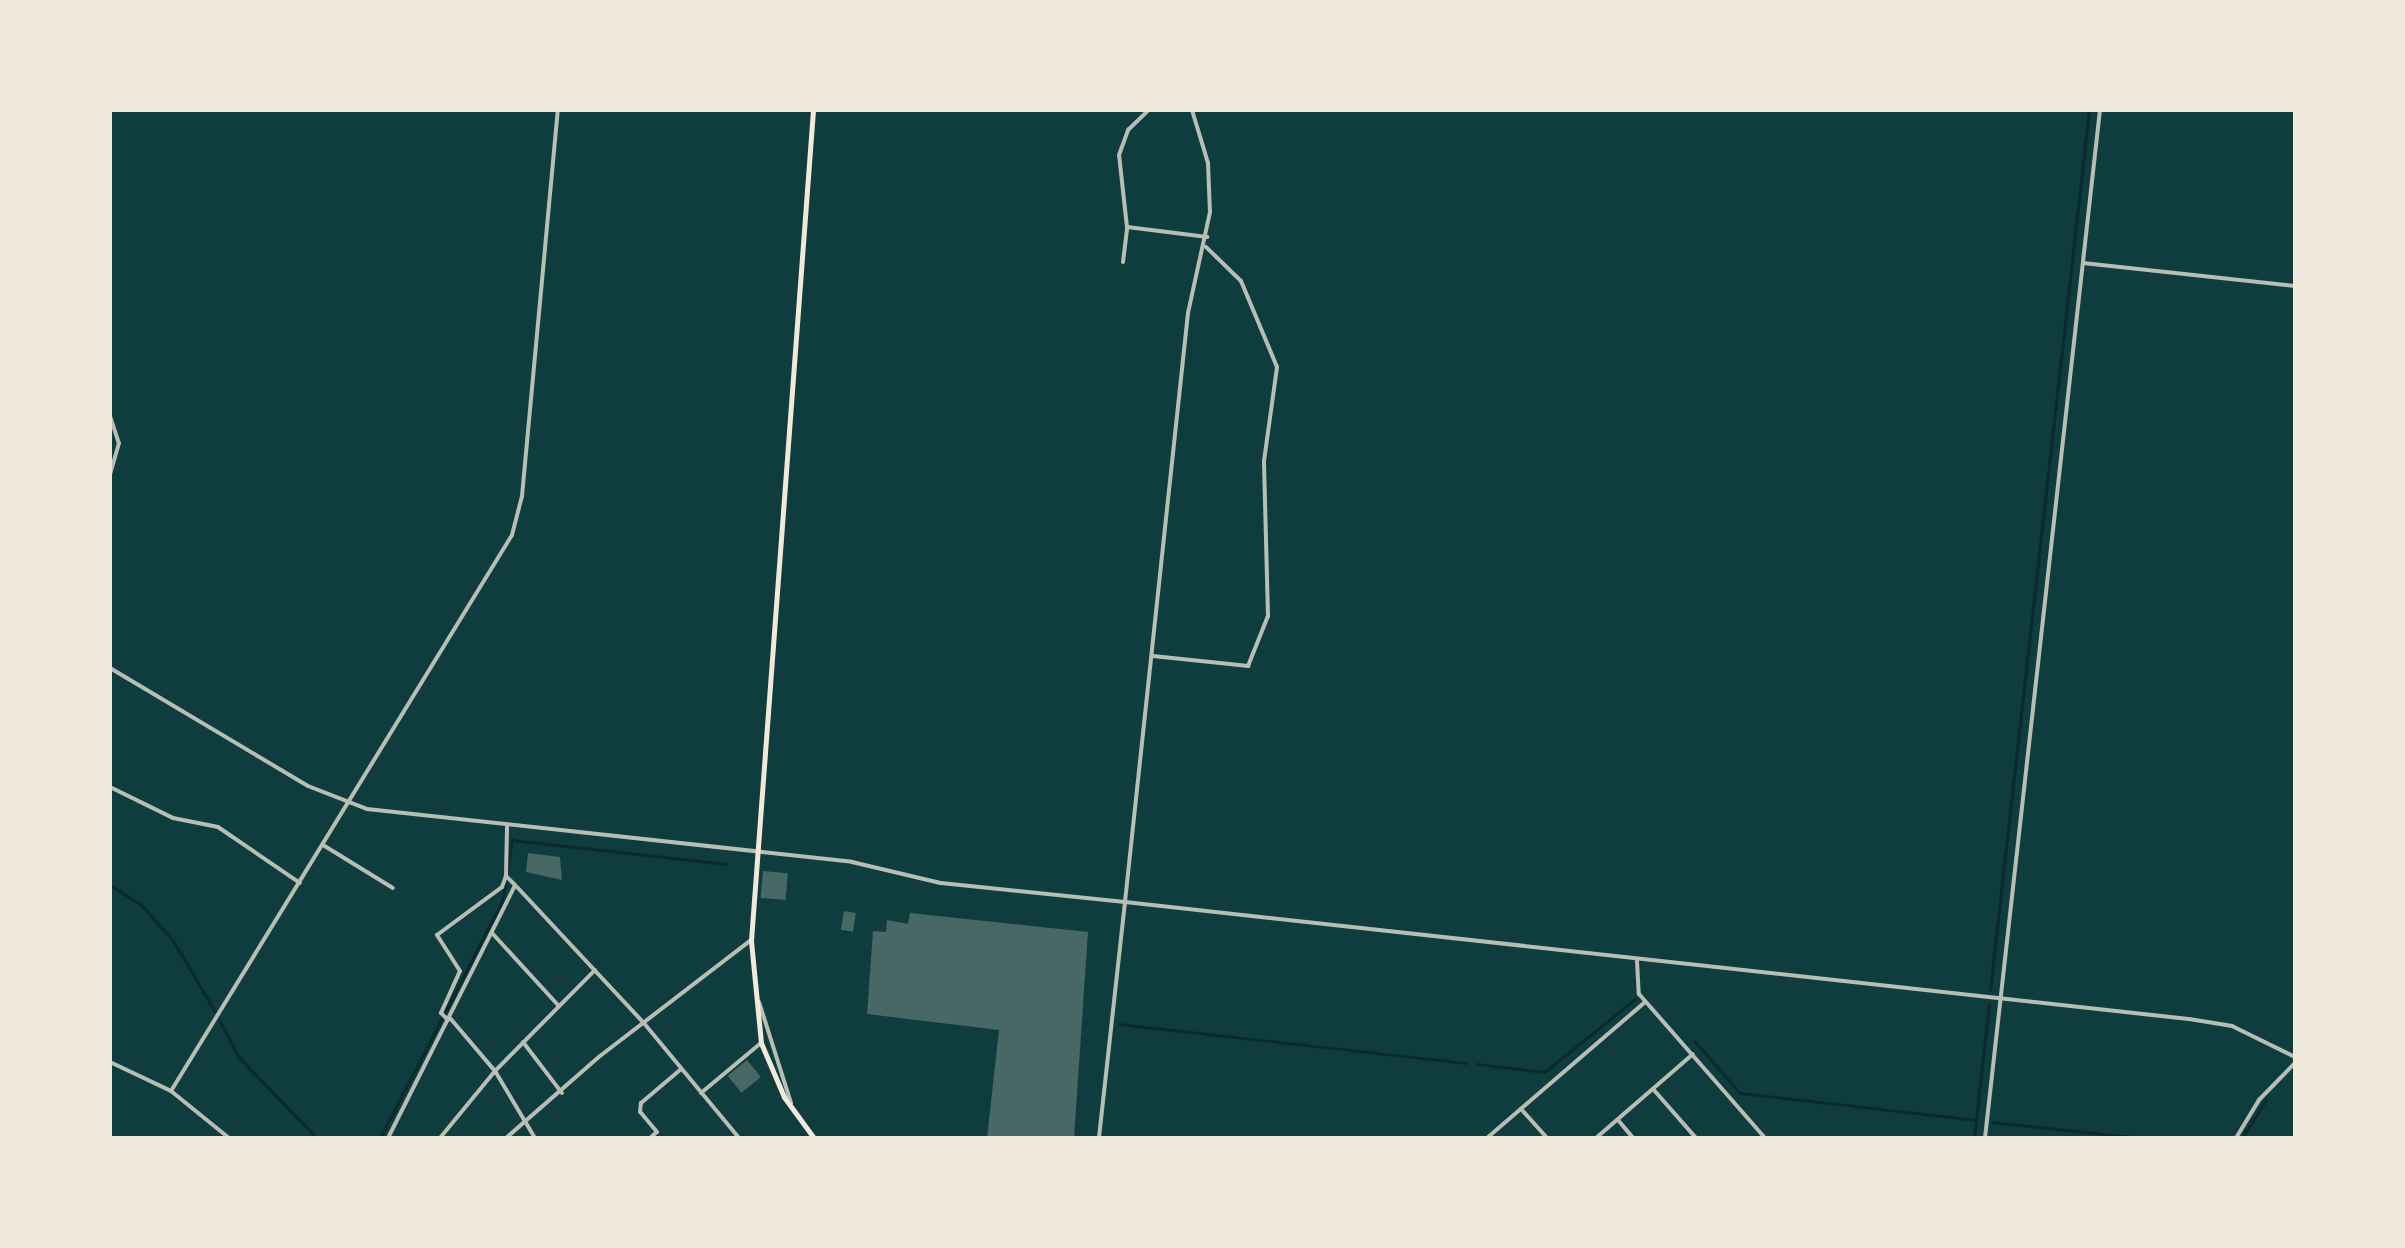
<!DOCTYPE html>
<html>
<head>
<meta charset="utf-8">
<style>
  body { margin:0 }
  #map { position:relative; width:2405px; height:1248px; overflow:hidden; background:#0f3d3e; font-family:Poppins,sans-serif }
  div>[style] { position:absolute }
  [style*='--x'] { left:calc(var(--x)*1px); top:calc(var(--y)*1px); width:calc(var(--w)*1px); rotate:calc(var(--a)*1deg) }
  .stream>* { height:2.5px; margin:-1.25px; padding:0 1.25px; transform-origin:1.25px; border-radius:1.25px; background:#0a2a2b }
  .building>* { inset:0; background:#486865; transform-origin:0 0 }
  .minor>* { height:4px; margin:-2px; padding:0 2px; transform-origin:2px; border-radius:2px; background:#b8beb3 }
  .tertiary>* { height:4px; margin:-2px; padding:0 2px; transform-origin:2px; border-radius:2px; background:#b8beb3 }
  .primary>* { height:5px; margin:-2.5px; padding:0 2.5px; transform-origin:2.5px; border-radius:2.5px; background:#f1e9da }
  span { translate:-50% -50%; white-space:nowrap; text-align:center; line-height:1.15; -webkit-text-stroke:10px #f1e9da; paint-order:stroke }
  .frame { position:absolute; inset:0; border:112px solid #f1e9da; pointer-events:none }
</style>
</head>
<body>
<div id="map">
  <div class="stream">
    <div style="--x:110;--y:885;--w:36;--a:32"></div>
    <div style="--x:141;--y:904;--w:48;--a:48.4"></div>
    <div style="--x:173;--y:940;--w:82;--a:59.4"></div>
    <div style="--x:1990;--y:990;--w:886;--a:-83.58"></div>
    <div style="--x:220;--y:1021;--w:41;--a:62.2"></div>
    <div style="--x:239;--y:1057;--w:112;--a:46.1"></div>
    <div style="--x:1119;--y:1024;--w:349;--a:6.4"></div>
    <div style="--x:1695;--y:1041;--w:69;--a:49.1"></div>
    <div style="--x:1740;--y:1093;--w:238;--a:6.5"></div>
    <div style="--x:1477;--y:1064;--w:68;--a:6.7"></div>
    <div style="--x:1545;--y:1072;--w:116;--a:-39"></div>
    <div style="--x:1992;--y:1122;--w:150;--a:6.1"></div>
    <div style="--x:380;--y:1138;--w:266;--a:-62.7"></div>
    <div style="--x:502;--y:902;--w:63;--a:-80.8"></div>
    <div style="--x:512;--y:840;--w:215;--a:6.4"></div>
    <div style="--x:1974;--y:1138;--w:135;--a:-83.6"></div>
    <div style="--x:2242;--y:1138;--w:45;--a:-57.7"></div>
  </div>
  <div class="building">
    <div style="clip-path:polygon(528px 853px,560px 857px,562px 880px,526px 872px)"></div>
    <div style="left:763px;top:871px;width:25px;height:27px;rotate:5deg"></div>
    <div style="left:844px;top:911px;width:12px;height:19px;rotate:9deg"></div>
    <div style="clip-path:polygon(910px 913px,1088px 932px,1074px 1138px,987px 1138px,999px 1030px,867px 1014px,873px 931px,886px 932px,887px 920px,908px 924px)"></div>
    <div style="left:747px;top:1060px;width:22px;height:25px;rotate:51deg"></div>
  </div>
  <div class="minor">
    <div style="--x:1127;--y:227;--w:81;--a:7.1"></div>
    <div style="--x:1123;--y:262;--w:35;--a:-83"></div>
    <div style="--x:1127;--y:227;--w:72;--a:-96.3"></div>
    <div style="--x:1119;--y:155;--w:27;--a:-70"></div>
    <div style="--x:1128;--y:130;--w:29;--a:-44"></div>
    <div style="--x:2083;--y:263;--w:213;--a:6.2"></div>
    <div style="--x:110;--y:416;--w:28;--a:72"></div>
    <div style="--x:119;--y:443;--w:32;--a:106"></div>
    <div style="--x:1153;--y:656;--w:96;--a:6"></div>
    <div style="--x:1248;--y:666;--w:54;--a:-68.2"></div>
    <div style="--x:1268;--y:616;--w:155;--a:-91.5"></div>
    <div style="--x:1264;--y:461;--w:95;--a:-82.1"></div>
    <div style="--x:1277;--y:367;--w:93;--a:-112.7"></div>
    <div style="--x:1241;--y:281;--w:49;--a:-135.8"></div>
    <div style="--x:110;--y:787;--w:70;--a:26.2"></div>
    <div style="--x:173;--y:818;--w:46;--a:11.3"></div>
    <div style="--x:218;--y:827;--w:99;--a:34.3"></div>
    <div style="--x:323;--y:845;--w:82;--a:31.6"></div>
    <div style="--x:517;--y:887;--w:185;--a:47"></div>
    <div style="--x:643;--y:1022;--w:151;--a:50.4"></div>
    <div style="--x:492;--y:933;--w:99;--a:47.5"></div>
    <div style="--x:759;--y:1002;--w:106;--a:72.4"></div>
    <div style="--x:450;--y:1018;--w:70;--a:49.7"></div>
    <div style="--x:495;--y:1071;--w:78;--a:59.2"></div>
    <div style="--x:448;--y:1020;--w:10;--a:-135"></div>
    <div style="--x:441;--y:1013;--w:46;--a:-65.7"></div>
    <div style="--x:460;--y:971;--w:43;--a:-122.6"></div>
    <div style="--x:437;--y:935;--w:81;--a:-36.4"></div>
    <div style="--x:502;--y:887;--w:12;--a:-70"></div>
    <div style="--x:523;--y:1042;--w:64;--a:52.6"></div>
    <div style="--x:110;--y:1062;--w:68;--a:25.4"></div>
    <div style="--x:171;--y:1091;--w:652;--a:-58.48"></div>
    <div style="--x:512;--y:535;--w:40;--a:-75.6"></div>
    <div style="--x:522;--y:496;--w:388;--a:-84.7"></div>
    <div style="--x:1653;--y:1089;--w:65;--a:48.7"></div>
    <div style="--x:171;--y:1091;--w:75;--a:39"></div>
    <div style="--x:701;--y:1093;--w:78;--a:-39.8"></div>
    <div style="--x:1521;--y:1109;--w:39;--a:48"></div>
    <div style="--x:1618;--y:1120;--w:23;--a:50"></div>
    <div style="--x:388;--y:1138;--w:283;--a:-63.3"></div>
    <div style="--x:515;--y:885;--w:13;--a:-135"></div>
    <div style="--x:506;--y:876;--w:49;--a:-88.8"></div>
    <div style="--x:440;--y:1138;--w:87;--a:-50.6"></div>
    <div style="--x:495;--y:1071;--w:142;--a:-45.3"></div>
    <div style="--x:506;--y:1138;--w:125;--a:-41.1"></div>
    <div style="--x:600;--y:1056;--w:189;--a:-37.5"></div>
    <div style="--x:650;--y:1138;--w:9;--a:-41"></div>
    <div style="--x:657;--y:1132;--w:26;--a:-130"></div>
    <div style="--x:640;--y:1112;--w:9;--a:-84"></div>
    <div style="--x:641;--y:1103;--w:51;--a:-40.2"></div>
    <div style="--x:1487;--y:1138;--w:208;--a:-40.7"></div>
    <div style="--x:1596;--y:1138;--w:128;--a:-40.9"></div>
    <div style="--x:1985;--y:1138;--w:1034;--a:-83.62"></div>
    <div style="--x:2236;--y:1138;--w:44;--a:-58.8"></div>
    <div style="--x:2259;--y:1100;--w:52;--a:-45.8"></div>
  </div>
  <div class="tertiary">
    <div style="--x:1192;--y:110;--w:55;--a:73.2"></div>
    <div style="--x:1208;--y:163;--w:49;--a:87.7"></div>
    <div style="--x:1210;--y:212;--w:103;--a:102.3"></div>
    <div style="--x:1188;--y:313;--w:592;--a:96.11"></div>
    <div style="--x:1125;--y:902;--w:1070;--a:6.28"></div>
    <div style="--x:2189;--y:1019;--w:44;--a:9.2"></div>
    <div style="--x:2232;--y:1026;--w:70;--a:26.2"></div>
    <div style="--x:110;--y:668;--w:230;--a:30.8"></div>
    <div style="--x:308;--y:786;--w:63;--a:21.3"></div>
    <div style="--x:367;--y:809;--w:488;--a:6.2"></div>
    <div style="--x:852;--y:862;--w:91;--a:13.3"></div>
    <div style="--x:941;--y:883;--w:185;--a:5.9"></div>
    <div style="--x:1125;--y:902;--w:237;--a:96.3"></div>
    <div style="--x:1637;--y:961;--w:33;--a:87"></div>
    <div style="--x:1639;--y:994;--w:191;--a:48.8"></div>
  </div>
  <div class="primary">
    <div style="--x:813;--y:110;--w:833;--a:94.27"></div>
    <div style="--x:751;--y:941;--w:102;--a:84.4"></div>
    <div style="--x:761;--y:1043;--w:59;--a:66.9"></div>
    <div style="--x:784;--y:1097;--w:51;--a:53.8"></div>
  </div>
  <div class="frame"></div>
</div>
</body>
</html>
